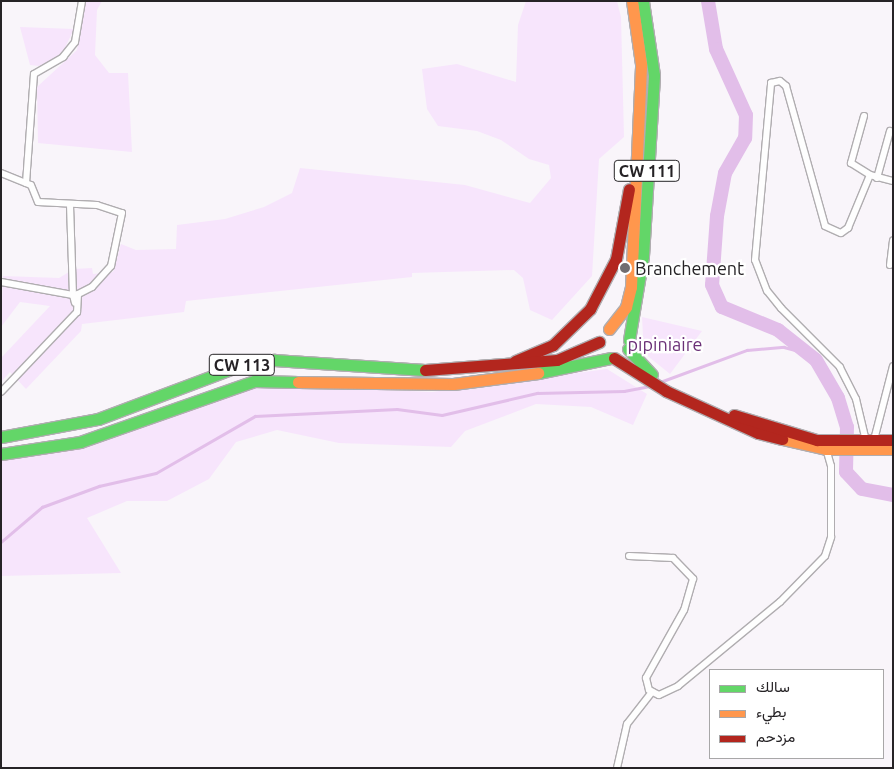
<!DOCTYPE html>
<html>
<head>
<meta charset="utf-8">
<style>
  body { margin:0 }
  #map { position:relative; width:894px; height:769px; overflow:hidden; background:#f9f5fa; font-family:Ubuntu,Vazirmatn,sans-serif }
  div>[style] { position:absolute }
  [style*='--x'] { left:calc(var(--x)*1px); top:calc(var(--y)*1px); width:calc(var(--w)*1px); rotate:calc(var(--a)*1deg) }
  .green>* { inset:0; background:#f7e5fc }
  .stream>* { height:2.5px; margin:-1.25px; padding:0 1.25px; transform-origin:1.25px; border-radius:1.25px; background:#e2bee9 }
  .river>* { height:14px; margin:-7px; padding:0 7px; transform-origin:7px; border-radius:7px; background:#e2bee9 }
  .roads { filter:drop-shadow(1px 0 #b0adb0) drop-shadow(-1px 0 #b0adb0) drop-shadow(0 1px #b0adb0) drop-shadow(0 -1px #b0adb0) }
  .street>* { height:6px; margin:-3px; padding:0 3px; transform-origin:3px; border-radius:3px; background:#fefefe }
  .fast>* { height:11px; margin:-5.5px; padding:0 5.5px; transform-origin:5.5px; border-radius:5.5px; background:#63d668 }
  .slow>* { height:11px; margin:-5.5px; padding:0 5.5px; transform-origin:5.5px; border-radius:5.5px; background:#ff974d }
  .jam>* { height:11px; margin:-5.5px; padding:0 5.5px; transform-origin:5.5px; border-radius:5.5px; background:#b3261e }
  .dots>* { width:14px; height:14px; translate:-50% -50%; box-sizing:border-box; border:2px solid #fff; border-radius:50% }
  span { translate:-50% -50%; white-space:nowrap; text-align:center; line-height:1.15; -webkit-text-stroke:4.5px #fff; paint-order:stroke }
  .shield-label span { padding:1px 4px; background:#fff; border:1px solid; border-radius:4px; -webkit-text-stroke-width:0 }
  .shield-label { font-size:16px; color:#262326; font-weight:700 }
  .poi-label { font-size:18px; color:#262326 }
  .left { translate:0 -50%; text-align:left }
  .park-label { font-size:18px; color:#6b3177 }
  .frame { position:absolute; inset:0; border:2px solid #262326; pointer-events:none }
  .legend { position:absolute; left:709px; top:669px; width:175px; height:90px; box-sizing:border-box; background:#fff; border:1px solid #a8a7a8; margin:0; padding:6px 9px; list-style:none; font-size:15px; color:#262326 }
  .legend li { display:flex; align-items:center; gap:10px; height:25px }
  .legend b { width:25px; border:1px solid #a8a7a8 }
</style>
</head>
<body>
<div id="map">
  <div class="green">
    <div style="clip-path:polygon(84px 1px,102px 1px,97px 10px,95px 55px,109px 73px,128px 73px,132px 152px,38px 143px,37px 87px,77px 50px)"></div>
    <div style="clip-path:polygon(526px 1px,617px 1px,621px 17px,624px 137px,599px 159px,592px 276px,552px 320px,530px 310px,523px 278px,514px 270px,412px 273px,412px 277px,186px 301px,184px 312px,82px 324px,81px 331px,26px 389px,10px 372px,1px 382px,1px 358px,50px 306px,20px 302px,1px 327px,3px 276px,59px 278px,74px 269px,92px 268px,93px 274px,113px 272px,121px 244px,136px 250px,176px 249px,177px 225px,225px 219px,264px 207px,292px 193px,300px 168px,465px 185px,530px 203px,551px 178px,549px 165px,529px 159px,501px 140px,477px 131px,438px 126px,427px 109px,422px 69px,457px 64px,516px 82px,518px 25px)"></div>
    <div style="clip-path:polygon(20px 27px,74px 29px,61px 56px,39px 66px,30px 65px)"></div>
    <div style="clip-path:polygon(642px 317px,702px 331px,670px 374px,644px 353px)"></div>
    <div style="clip-path:polygon(607px 369px,647px 394px,633px 425px,591px 407px,536px 404px,465px 431px,451px 447px,339px 443px,277px 430px,236px 442px,209px 479px,167px 501px,127px 501px,87px 518px,121px 573px,1px 576px,1px 454px,50px 449px,53px 454px,86px 446px,253px 384px,432px 392px)"></div>
  </div>
  <div class="stream">
    <div style="--x:660;--y:382;--w:93;--a:-20.2"></div>
    <div style="--x:747;--y:350;--w:37;--a:-5"></div>
    <div style="--x:784;--y:347;--w:16;--a:15"></div>
    <div style="--x:1;--y:542;--w:54;--a:-40.5"></div>
    <div style="--x:42;--y:507;--w:61;--a:-20.2"></div>
    <div style="--x:99;--y:486;--w:58;--a:-12.8"></div>
    <div style="--x:156;--y:473;--w:114;--a:-29.9"></div>
    <div style="--x:255;--y:416;--w:142;--a:-2.8"></div>
    <div style="--x:397;--y:409;--w:45;--a:7.6"></div>
    <div style="--x:442;--y:415;--w:98;--a:-13"></div>
    <div style="--x:537;--y:393;--w:87;--a:-1.3"></div>
    <div style="--x:624;--y:391;--w:26;--a:-11"></div>
  </div>
  <div class="river">
    <div style="--x:708;--y:1;--w:49;--a:80.5"></div>
    <div style="--x:716;--y:49;--w:72;--a:65.6"></div>
    <div style="--x:746;--y:115;--w:23;--a:92"></div>
    <div style="--x:745;--y:138;--w:40;--a:119.7"></div>
    <div style="--x:725;--y:173;--w:44;--a:100.5"></div>
    <div style="--x:717;--y:216;--w:69;--a:94.1"></div>
    <div style="--x:712;--y:285;--w:24;--a:66"></div>
    <div style="--x:722;--y:307;--w:61;--a:22.3"></div>
    <div style="--x:778;--y:330;--w:48;--a:38.3"></div>
    <div style="--x:816;--y:360;--w:44;--a:59.9"></div>
    <div style="--x:838;--y:398;--w:30;--a:73"></div>
    <div style="--x:847;--y:427;--w:45;--a:91.3"></div>
    <div style="--x:846;--y:472;--w:23;--a:47"></div>
    <div style="--x:862;--y:489;--w:32;--a:11"></div>
  </div>
  <div class="roads">
    <div class="street">
      <div style="--x:864;--y:116;--w:49;--a:105.5"></div>
      <div style="--x:851;--y:163;--w:22;--a:32"></div>
      <div style="--x:870;--y:175;--w:24;--a:15"></div>
      <div style="--x:1;--y:173;--w:32;--a:22"></div>
      <div style="--x:31;--y:185;--w:18;--a:68"></div>
      <div style="--x:38;--y:202;--w:59;--a:2.9"></div>
      <div style="--x:97;--y:205;--w:26;--a:18"></div>
      <div style="--x:122;--y:213;--w:54;--a:101.7"></div>
      <div style="--x:111;--y:266;--w:28;--a:132"></div>
      <div style="--x:92;--y:287;--w:16;--a:153"></div>
      <div style="--x:78;--y:294;--w:18;--a:93"></div>
      <div style="--x:77;--y:312;--w:110;--a:133.5"></div>
      <div style="--x:877;--y:178;--w:49;--a:-74.5"></div>
      <div style="--x:26;--y:183;--w:109;--a:-85.8"></div>
      <div style="--x:34;--y:74;--w:34;--a:-30"></div>
      <div style="--x:63;--y:57;--w:19;--a:-51"></div>
      <div style="--x:75;--y:42;--w:42;--a:-80.3"></div>
      <div style="--x:70;--y:205;--w:90;--a:88.1"></div>
      <div style="--x:890;--y:265;--w:25;--a:-83"></div>
      <div style="--x:1;--y:282;--w:73;--a:10.2"></div>
      <div style="--x:73;--y:295;--w:8;--a:76"></div>
      <div style="--x:874;--y:440;--w:76;--a:-75.6"></div>
      <div style="--x:866;--y:441;--w:43;--a:-103.4"></div>
      <div style="--x:856;--y:399;--w:36;--a:-117"></div>
      <div style="--x:840;--y:367;--w:83;--a:-135"></div>
      <div style="--x:781;--y:308;--w:22;--a:-129"></div>
      <div style="--x:767;--y:291;--w:33;--a:-111"></div>
      <div style="--x:755;--y:260;--w:178;--a:-84.8"></div>
      <div style="--x:771;--y:83;--w:9;--a:-13"></div>
      <div style="--x:780;--y:81;--w:8;--a:40"></div>
      <div style="--x:786;--y:86;--w:145;--a:74.4"></div>
      <div style="--x:825;--y:226;--w:17;--a:24"></div>
      <div style="--x:841;--y:233;--w:9;--a:-36"></div>
      <div style="--x:848;--y:228;--w:57;--a:-67.5"></div>
      <div style="--x:629;--y:556;--w:44;--a:2.6"></div>
      <div style="--x:673;--y:558;--w:29;--a:46"></div>
      <div style="--x:693;--y:579;--w:32;--a:106"></div>
      <div style="--x:684;--y:610;--w:78;--a:119.2"></div>
      <div style="--x:646;--y:678;--w:12;--a:76"></div>
      <div style="--x:649;--y:690;--w:11;--a:27"></div>
      <div style="--x:659;--y:695;--w:21;--a:-25"></div>
      <div style="--x:678;--y:686;--w:132;--a:-39.5"></div>
      <div style="--x:780;--y:602;--w:64;--a:-45.6"></div>
      <div style="--x:825;--y:556;--w:20;--a:-72"></div>
      <div style="--x:831;--y:537;--w:71;--a:-90"></div>
      <div style="--x:831;--y:466;--w:18;--a:-106"></div>
      <div style="--x:617;--y:768;--w:45;--a:-77.2"></div>
      <div style="--x:627;--y:724;--w:41;--a:-52"></div>
    </div>
    <div class="fast">
      <div style="--x:629;--y:340;--w:85;--a:-80.5"></div>
      <div style="--x:643;--y:256;--w:181;--a:-86.5"></div>
      <div style="--x:654;--y:75;--w:75;--a:-98.5"></div>
      <div style="--x:628;--y:349;--w:35;--a:47"></div>
      <div style="--x:538;--y:373;--w:75;--a:-11.6"></div>
      <div style="--x:1;--y:437;--w:99;--a:-10.5"></div>
      <div style="--x:98;--y:419;--w:151;--a:-20.6"></div>
      <div style="--x:239;--y:366;--w:36;--a:-10"></div>
      <div style="--x:274;--y:360;--w:151;--a:3.8"></div>
      <div style="--x:1;--y:454;--w:80;--a:-8.6"></div>
      <div style="--x:80;--y:442;--w:184;--a:-19.3"></div>
      <div style="--x:254;--y:381;--w:44;--a:1.3"></div>
    </div>
    <div class="slow">
      <div style="--x:609;--y:329;--w:28;--a:-52"></div>
      <div style="--x:626;--y:307;--w:21;--a:-76"></div>
      <div style="--x:631;--y:287;--w:223;--a:-87.4"></div>
      <div style="--x:641;--y:64;--w:64;--a:-98.1"></div>
      <div style="--x:298;--y:382;--w:155;--a:0.7"></div>
      <div style="--x:453;--y:384;--w:86;--a:-7.4"></div>
      <div style="--x:782;--y:439;--w:45;--a:12.8"></div>
      <div style="--x:826;--y:449;--w:67;--a:0"></div>
    </div>
    <div class="jam">
      <div style="--x:614;--y:358;--w:62;--a:32.4"></div>
      <div style="--x:666;--y:391;--w:101;--a:24.5"></div>
      <div style="--x:758;--y:433;--w:25;--a:14"></div>
      <div style="--x:515;--y:361;--w:41;--a:-22.8"></div>
      <div style="--x:553;--y:345;--w:52;--a:-44.2"></div>
      <div style="--x:590;--y:309;--w:56;--a:-62.5"></div>
      <div style="--x:616;--y:259;--w:71;--a:-79.5"></div>
      <div style="--x:425;--y:370;--w:132;--a:-4.3"></div>
      <div style="--x:557;--y:360;--w:46;--a:-23.2"></div>
      <div style="--x:734;--y:415;--w:87;--a:16.8"></div>
      <div style="--x:817;--y:440;--w:76;--a:0"></div>
    </div>
  </div>
  <div class="dots">
    <div style="left:625px;top:268px;background:#706c70"></div>
  </div>
  <div class="shield-label">
    <span style="left:647px;top:171px">CW 111</span>
    <span style="left:242px;top:365px">CW 113</span>
  </div>
  <div class="poi-label">
    <span class="left" style="left:635px;top:268px">Branchement</span>
  </div>
  <div class="park-label">
    <span style="left:665px;top:344px">pipiniaire</span>
  </div>
  <div class="frame"></div>
  <ul class="legend">
  <li><b style="height:6px;background:#63d668"></b>سالك</li>
  <li><b style="height:6px;background:#ff974d"></b>بطيء</li>
  <li><b style="height:6px;background:#b3261e"></b>مزدحم</li>
  </ul>
</div>
</body>
</html>
